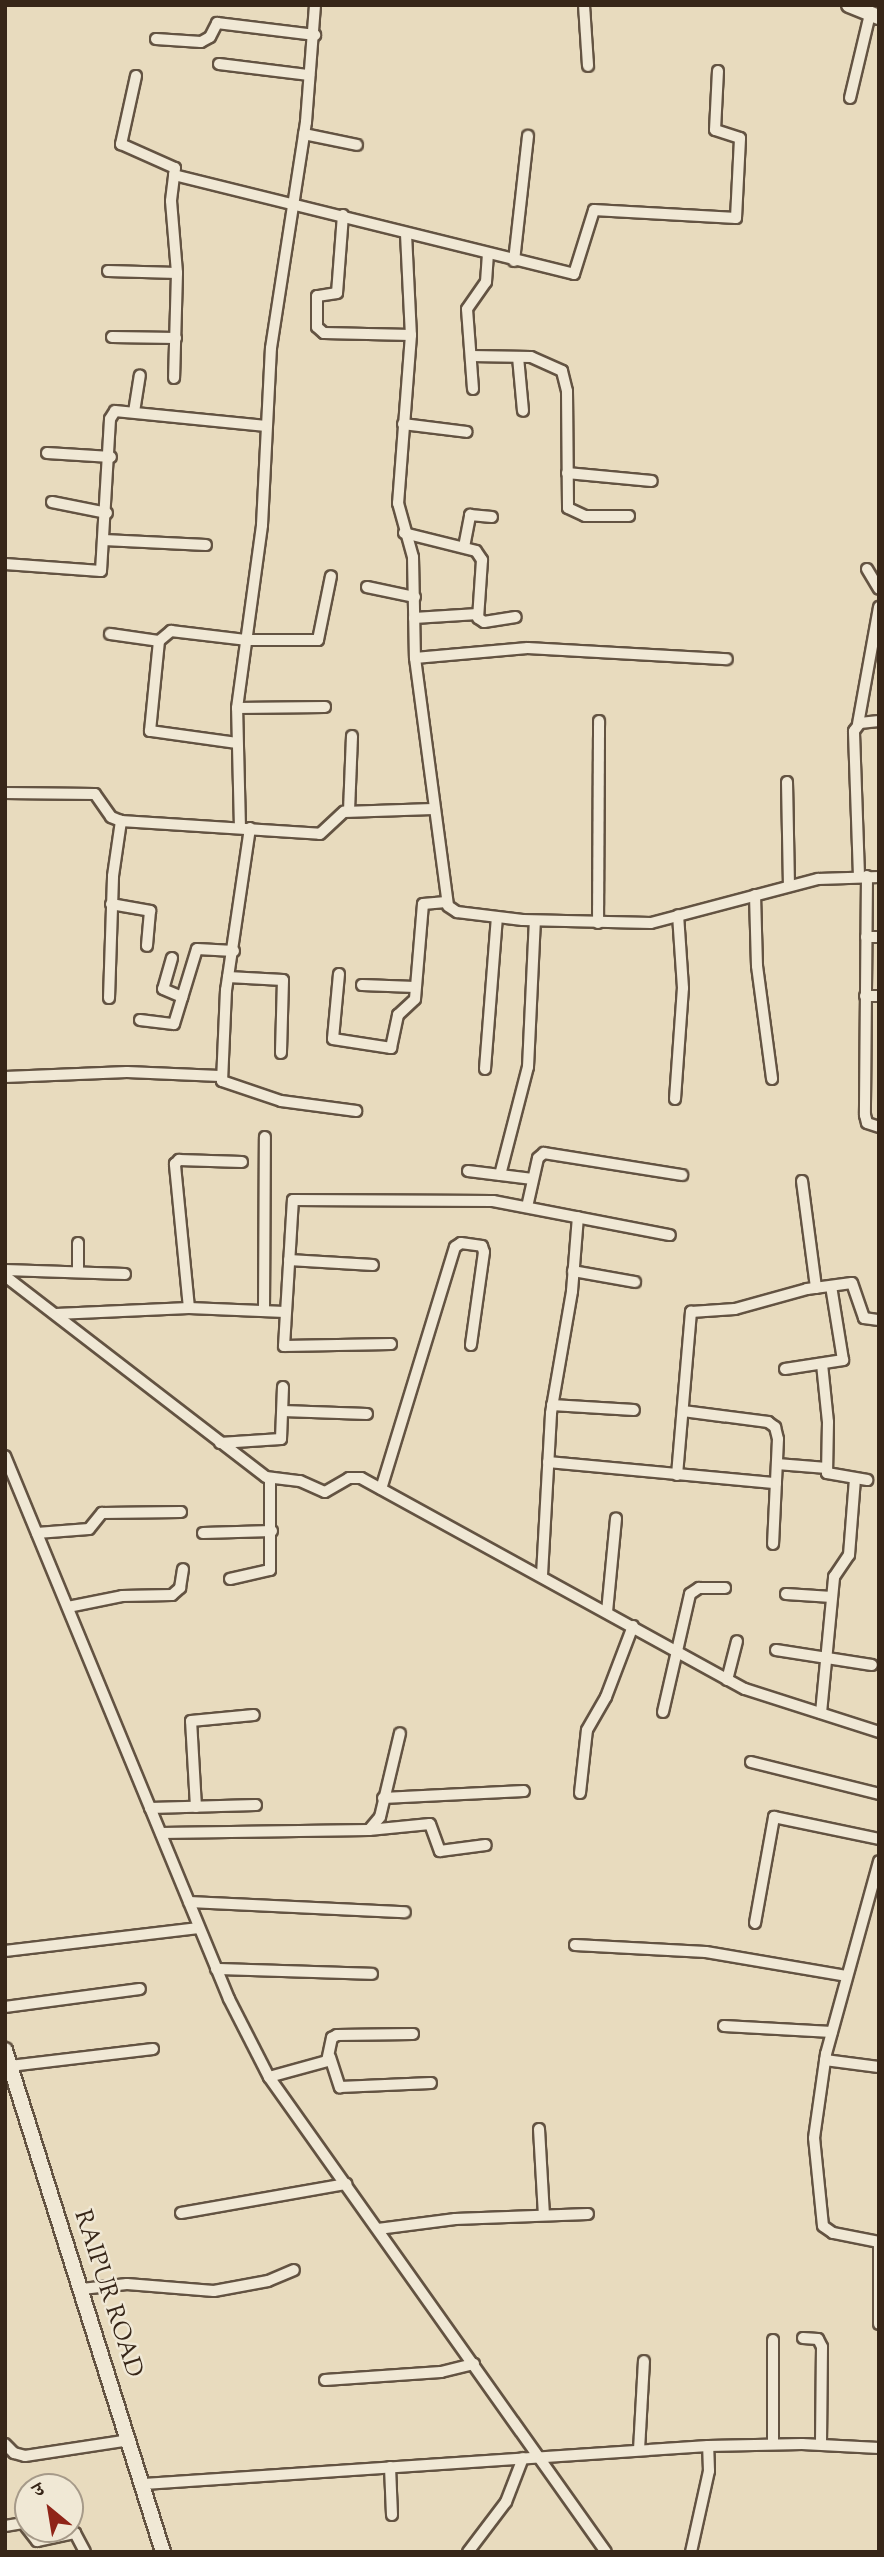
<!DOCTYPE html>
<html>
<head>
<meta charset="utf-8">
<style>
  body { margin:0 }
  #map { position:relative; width:884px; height:2557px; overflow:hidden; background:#e8dbbe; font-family:"Sorts Mill Goudy","Noto Serif Devanagari",serif }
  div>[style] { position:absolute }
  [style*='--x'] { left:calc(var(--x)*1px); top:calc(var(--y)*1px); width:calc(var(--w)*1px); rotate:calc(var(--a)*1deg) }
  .roads { filter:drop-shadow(2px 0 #635342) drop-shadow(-2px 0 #635342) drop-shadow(0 2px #635342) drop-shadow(0 -2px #635342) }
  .street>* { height:10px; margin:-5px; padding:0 5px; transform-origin:5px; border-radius:5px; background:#f0e8d5 }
  .secondary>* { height:14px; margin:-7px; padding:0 7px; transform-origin:7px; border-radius:7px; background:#f0e8d5 }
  span { translate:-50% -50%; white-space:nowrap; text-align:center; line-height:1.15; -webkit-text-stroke:5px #f0e8d5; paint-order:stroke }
  .street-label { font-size:24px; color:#372618 }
  .frame { position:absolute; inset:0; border:7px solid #372618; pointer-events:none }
  .north { position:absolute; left:14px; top:2473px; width:70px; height:70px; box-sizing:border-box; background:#f0e8d5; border:2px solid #a69a89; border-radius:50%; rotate:330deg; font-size:19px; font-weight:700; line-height:28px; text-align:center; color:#372618 }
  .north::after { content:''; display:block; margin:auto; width:24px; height:32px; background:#8f2418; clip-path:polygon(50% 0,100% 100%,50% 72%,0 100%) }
</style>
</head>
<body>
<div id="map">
  <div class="roads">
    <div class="street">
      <div style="--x:584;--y:5;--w:61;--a:86.2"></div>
      <div style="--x:156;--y:39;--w:45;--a:3.8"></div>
      <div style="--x:201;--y:42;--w:10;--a:-29"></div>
      <div style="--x:210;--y:37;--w:16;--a:-63"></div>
      <div style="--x:217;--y:23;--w:99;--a:7"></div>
      <div style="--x:219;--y:64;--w:91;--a:7"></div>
      <div style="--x:136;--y:76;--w:70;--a:102.4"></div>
      <div style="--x:121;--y:144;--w:59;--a:24"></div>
      <div style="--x:175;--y:168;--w:33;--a:97"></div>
      <div style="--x:171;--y:201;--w:72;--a:85.2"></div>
      <div style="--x:177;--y:273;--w:105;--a:91.6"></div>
      <div style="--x:850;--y:98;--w:86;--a:-76.6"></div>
      <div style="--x:304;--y:134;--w:54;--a:11.7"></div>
      <div style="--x:174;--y:175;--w:412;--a:13.9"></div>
      <div style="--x:574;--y:274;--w:67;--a:-72.6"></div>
      <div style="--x:594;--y:210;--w:142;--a:3.2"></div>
      <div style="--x:736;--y:218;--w:80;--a:-87.1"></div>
      <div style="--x:740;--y:138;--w:26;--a:-162"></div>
      <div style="--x:715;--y:130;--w:59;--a:-87.1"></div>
      <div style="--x:343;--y:215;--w:78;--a:94.4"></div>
      <div style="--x:337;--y:293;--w:20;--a:171"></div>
      <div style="--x:317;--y:296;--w:31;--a:90"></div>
      <div style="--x:317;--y:327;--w:9;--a:41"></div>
      <div style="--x:324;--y:333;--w:87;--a:1.3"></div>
      <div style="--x:406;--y:234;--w:101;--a:87.2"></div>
      <div style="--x:411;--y:335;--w:169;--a:94.4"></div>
      <div style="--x:398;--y:503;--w:56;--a:74.5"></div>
      <div style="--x:413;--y:557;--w:101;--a:88.9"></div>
      <div style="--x:415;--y:658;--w:250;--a:82.4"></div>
      <div style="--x:448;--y:906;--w:11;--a:34"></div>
      <div style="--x:457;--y:912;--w:66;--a:6.9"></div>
      <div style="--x:523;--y:920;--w:128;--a:1.3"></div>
      <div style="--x:651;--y:923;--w:173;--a:-14.8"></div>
      <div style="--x:818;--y:879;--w:61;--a:-1.9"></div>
      <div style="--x:514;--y:261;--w:126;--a:-83.6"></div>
      <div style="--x:108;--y:271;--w:69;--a:1.7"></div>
      <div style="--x:112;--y:337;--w:64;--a:0.9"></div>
      <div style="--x:471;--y:356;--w:60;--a:1"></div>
      <div style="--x:531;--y:357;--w:34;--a:24"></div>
      <div style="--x:562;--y:371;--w:21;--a:76"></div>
      <div style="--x:567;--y:391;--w:117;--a:89.5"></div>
      <div style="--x:568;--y:508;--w:19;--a:25"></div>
      <div style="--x:585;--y:516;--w:44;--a:0"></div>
      <div style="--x:518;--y:357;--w:54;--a:84.7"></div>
      <div style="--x:473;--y:389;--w:80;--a:-94.3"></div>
      <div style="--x:467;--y:309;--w:33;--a:-55"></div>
      <div style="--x:486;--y:282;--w:27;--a:-86"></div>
      <div style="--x:134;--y:412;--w:37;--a:-81"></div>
      <div style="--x:403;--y:424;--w:64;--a:7.1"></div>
      <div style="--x:47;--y:453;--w:64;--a:3.6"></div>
      <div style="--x:567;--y:473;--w:85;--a:5.4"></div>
      <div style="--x:52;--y:502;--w:56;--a:11.3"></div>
      <div style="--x:404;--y:533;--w:74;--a:14"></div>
      <div style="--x:476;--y:551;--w:11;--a:56"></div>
      <div style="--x:482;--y:560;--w:58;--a:93.9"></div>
      <div style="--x:478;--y:618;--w:7;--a:34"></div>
      <div style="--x:484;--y:622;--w:32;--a:-9"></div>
      <div style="--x:104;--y:540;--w:102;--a:2.8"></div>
      <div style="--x:464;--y:547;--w:33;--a:-79"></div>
      <div style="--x:470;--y:515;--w:22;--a:5"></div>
      <div style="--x:5;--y:564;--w:96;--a:4.2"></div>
      <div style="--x:101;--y:571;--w:152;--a:-86.6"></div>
      <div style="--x:110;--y:419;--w:9;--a:-58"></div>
      <div style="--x:115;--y:411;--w:152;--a:5.7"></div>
      <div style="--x:867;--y:569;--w:23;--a:59"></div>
      <div style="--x:367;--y:587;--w:49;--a:11.8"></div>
      <div style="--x:414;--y:618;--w:64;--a:-3.6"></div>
      <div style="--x:110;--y:634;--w:49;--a:8.1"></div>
      <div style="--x:415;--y:658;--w:113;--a:-5.1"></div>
      <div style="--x:528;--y:648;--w:199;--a:3.2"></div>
      <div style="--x:237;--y:708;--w:88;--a:-0.7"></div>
      <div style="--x:858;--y:724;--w:119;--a:-79.8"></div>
      <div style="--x:237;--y:743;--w:88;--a:-172.1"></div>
      <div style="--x:150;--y:731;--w:90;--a:-84.3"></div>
      <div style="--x:159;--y:641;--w:16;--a:-40"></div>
      <div style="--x:171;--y:631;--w:77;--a:6.8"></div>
      <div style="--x:247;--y:640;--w:71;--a:0"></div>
      <div style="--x:318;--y:640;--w:65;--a:-78.5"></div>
      <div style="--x:787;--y:782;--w:104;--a:88.9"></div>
      <div style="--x:5;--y:793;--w:90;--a:0.6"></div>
      <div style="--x:95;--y:794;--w:28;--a:55"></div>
      <div style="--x:111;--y:817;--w:11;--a:22"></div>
      <div style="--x:121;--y:821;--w:199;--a:3.7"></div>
      <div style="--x:320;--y:834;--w:33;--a:-43"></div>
      <div style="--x:344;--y:812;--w:89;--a:-1.9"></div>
      <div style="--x:349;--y:811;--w:75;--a:-87.7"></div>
      <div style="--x:240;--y:828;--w:120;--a:-91.4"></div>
      <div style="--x:237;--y:708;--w:185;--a:-82.2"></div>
      <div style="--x:262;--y:525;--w:177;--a:-87.1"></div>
      <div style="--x:271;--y:348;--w:229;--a:-81.2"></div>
      <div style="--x:306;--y:122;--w:117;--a:-85.6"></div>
      <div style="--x:250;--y:828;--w:164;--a:98.4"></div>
      <div style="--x:226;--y:990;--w:91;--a:92.5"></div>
      <div style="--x:222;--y:1081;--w:62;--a:18.7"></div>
      <div style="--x:281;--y:1101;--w:76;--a:7.6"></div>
      <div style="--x:859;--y:876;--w:145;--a:-92"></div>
      <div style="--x:854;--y:731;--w:10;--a:-53"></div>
      <div style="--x:860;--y:723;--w:19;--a:-6"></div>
      <div style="--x:867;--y:876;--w:239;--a:90.5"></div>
      <div style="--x:865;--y:1115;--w:8;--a:76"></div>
      <div style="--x:867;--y:1123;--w:13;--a:18"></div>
      <div style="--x:755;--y:895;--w:71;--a:88.4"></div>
      <div style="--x:757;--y:966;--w:114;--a:82.4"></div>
      <div style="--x:111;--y:904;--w:40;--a:10"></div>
      <div style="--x:150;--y:911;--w:35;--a:95"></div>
      <div style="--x:598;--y:923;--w:202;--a:-89.7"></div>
      <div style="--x:866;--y:937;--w:13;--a:0"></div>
      <div style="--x:172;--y:958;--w:32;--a:106"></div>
      <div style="--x:163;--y:989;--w:21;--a:23"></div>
      <div style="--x:339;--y:974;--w:65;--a:95.3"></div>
      <div style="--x:333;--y:1039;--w:59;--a:8.8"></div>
      <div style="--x:391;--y:1048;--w:34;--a:-78"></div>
      <div style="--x:398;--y:1015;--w:23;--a:-43"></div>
      <div style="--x:415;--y:999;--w:95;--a:-85.2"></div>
      <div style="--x:423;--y:904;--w:23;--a:-5"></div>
      <div style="--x:228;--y:977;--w:55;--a:3.1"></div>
      <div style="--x:283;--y:980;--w:73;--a:91.6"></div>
      <div style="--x:362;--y:985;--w:53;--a:2.2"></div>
      <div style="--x:865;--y:996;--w:14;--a:0"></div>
      <div style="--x:109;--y:998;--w:122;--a:-88.1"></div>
      <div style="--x:113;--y:876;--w:56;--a:-81.7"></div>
      <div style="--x:140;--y:1020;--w:34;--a:7"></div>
      <div style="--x:174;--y:1024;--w:78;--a:-73"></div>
      <div style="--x:197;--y:949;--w:37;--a:3"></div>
      <div style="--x:485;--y:1069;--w:152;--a:-85.5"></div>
      <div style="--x:5;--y:1077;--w:122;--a:-2.3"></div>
      <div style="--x:127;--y:1072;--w:93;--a:2.5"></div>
      <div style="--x:675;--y:1099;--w:111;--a:-85.9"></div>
      <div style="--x:683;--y:988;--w:73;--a:-93.9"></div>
      <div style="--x:468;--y:1171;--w:65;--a:7"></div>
      <div style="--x:500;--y:1175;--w:112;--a:-75.5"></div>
      <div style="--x:528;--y:1067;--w:146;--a:-87.3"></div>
      <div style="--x:802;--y:1181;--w:108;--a:82.5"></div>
      <div style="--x:527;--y:1207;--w:50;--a:-77.3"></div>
      <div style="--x:538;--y:1158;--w:8;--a:-40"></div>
      <div style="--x:544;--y:1153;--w:140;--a:9.1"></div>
      <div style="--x:78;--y:1243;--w:29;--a:90"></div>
      <div style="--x:289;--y:1260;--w:84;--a:3.4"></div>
      <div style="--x:5;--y:1270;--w:120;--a:1.9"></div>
      <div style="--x:573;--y:1271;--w:63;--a:10.1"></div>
      <div style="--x:5;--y:1276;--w:329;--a:37.6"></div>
      <div style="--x:266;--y:1477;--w:34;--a:7"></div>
      <div style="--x:300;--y:1481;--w:27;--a:24"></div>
      <div style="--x:325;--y:1492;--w:28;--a:-30"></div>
      <div style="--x:349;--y:1478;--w:12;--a:0"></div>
      <div style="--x:361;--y:1478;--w:438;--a:28.8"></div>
      <div style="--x:745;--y:1689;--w:141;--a:17.8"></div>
      <div style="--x:189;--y:1308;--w:145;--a:-95.6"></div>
      <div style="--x:175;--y:1164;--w:6;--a:-45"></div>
      <div style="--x:179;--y:1160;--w:63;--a:1.8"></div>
      <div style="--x:264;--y:1311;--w:174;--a:-89.7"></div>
      <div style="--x:56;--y:1314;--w:133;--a:-2.6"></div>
      <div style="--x:189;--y:1308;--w:96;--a:2.4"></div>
      <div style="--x:391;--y:1344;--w:107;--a:178.9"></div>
      <div style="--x:284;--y:1346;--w:146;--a:-86.5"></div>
      <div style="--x:293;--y:1200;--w:200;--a:0.3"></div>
      <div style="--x:493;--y:1201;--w:180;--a:10.9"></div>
      <div style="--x:822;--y:1364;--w:58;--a:84.1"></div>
      <div style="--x:828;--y:1422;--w:51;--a:91.1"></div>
      <div style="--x:827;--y:1473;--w:41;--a:9.9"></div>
      <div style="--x:785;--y:1369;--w:59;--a:-8.8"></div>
      <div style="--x:843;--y:1360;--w:75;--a:-99.2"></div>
      <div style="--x:552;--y:1405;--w:82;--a:3.5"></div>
      <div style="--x:283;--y:1411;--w:84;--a:2"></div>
      <div style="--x:683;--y:1411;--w:86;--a:7.4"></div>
      <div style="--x:768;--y:1422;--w:9;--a:36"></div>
      <div style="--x:775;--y:1427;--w:12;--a:76"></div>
      <div style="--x:778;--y:1439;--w:105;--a:92.7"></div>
      <div style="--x:220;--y:1443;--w:61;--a:-3.8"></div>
      <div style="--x:281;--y:1439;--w:52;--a:-87.8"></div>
      <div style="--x:5;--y:1456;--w:587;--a:67.58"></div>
      <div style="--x:229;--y:1999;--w:88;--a:62.9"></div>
      <div style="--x:269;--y:2077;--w:582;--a:54.65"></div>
      <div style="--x:548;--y:1462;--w:229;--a:5.3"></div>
      <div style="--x:777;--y:1464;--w:50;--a:4.6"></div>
      <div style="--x:677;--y:1475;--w:164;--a:-85.1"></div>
      <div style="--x:691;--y:1312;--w:44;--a:-3.9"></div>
      <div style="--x:735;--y:1309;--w:75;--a:-15.5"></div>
      <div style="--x:807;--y:1289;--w:45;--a:-7.6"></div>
      <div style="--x:852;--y:1283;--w:37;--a:71"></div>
      <div style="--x:864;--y:1318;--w:15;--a:8"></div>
      <div style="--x:381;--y:1489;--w:253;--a:-73"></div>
      <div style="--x:455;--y:1247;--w:7;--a:-34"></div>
      <div style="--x:461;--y:1243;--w:21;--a:8"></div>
      <div style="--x:482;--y:1246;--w:6;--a:72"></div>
      <div style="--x:484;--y:1252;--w:94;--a:98"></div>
      <div style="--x:37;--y:1533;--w:52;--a:-4.4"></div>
      <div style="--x:89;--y:1529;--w:21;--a:-51"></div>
      <div style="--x:102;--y:1513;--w:79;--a:-0.7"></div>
      <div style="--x:203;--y:1533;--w:69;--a:-1.7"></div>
      <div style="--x:542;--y:1575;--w:162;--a:-86.8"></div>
      <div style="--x:551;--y:1413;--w:124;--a:-80.2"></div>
      <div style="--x:572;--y:1291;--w:74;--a:-85.4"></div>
      <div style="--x:230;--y:1579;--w:41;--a:-12.7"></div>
      <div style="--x:270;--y:1570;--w:92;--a:-90"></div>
      <div style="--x:786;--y:1594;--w:46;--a:3.7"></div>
      <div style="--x:68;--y:1607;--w:55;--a:-11.5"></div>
      <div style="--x:122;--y:1596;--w:50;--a:-1.1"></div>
      <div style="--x:172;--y:1595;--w:11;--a:-41"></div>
      <div style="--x:180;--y:1588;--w:19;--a:-81"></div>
      <div style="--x:607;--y:1612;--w:94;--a:-84.5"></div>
      <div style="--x:776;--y:1650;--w:97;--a:8.9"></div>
      <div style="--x:727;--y:1680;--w:40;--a:-75.6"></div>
      <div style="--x:663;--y:1712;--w:121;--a:-77.1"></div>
      <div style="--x:690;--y:1594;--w:11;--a:-34"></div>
      <div style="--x:699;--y:1588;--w:26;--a:0"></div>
      <div style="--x:821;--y:1713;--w:137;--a:-84.5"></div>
      <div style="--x:834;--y:1577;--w:27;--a:-56"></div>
      <div style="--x:849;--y:1555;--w:76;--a:-85.5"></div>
      <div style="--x:751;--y:1762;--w:132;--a:14"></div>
      <div style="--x:580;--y:1793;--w:63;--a:-83.7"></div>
      <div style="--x:587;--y:1730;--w:38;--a:-60"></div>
      <div style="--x:606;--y:1697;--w:76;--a:-69.2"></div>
      <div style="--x:383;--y:1798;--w:141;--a:-2.8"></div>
      <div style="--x:196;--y:1807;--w:86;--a:-93.3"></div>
      <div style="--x:191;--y:1721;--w:63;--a:-5.4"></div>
      <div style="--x:150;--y:1808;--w:106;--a:-1.6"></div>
      <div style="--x:369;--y:1830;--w:61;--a:-5.6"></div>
      <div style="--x:430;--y:1824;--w:29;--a:70"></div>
      <div style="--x:440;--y:1851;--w:46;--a:-7.4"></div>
      <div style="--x:161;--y:1833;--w:208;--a:-0.8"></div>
      <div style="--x:369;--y:1830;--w:17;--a:-50"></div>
      <div style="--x:380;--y:1817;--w:86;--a:-76.6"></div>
      <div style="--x:189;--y:1902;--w:216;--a:2.7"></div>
      <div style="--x:755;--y:1923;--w:108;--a:-79.8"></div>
      <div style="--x:774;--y:1817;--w:107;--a:11.8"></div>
      <div style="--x:575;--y:1945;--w:131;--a:3.1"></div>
      <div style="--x:706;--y:1952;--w:142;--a:9.7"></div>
      <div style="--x:5;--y:1951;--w:195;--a:-6.8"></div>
      <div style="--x:216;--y:1969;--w:156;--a:1.8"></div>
      <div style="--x:5;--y:2007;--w:136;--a:-7.6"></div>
      <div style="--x:724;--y:2026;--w:108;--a:3.2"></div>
      <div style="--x:330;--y:2057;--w:32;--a:72"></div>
      <div style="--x:340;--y:2087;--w:91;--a:-2.5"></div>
      <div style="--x:825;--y:2060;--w:54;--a:7.4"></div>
      <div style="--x:10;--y:2066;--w:144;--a:-6.8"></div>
      <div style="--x:269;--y:2077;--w:60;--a:-15.4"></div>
      <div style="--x:327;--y:2061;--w:24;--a:-78"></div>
      <div style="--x:332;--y:2038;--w:6;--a:-31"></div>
      <div style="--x:337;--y:2035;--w:76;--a:-0.8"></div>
      <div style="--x:539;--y:2129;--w:86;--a:86.7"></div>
      <div style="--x:181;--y:2213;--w:168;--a:-10"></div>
      <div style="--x:378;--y:2229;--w:78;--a:-7.4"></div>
      <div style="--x:455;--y:2219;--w:133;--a:-2.2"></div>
      <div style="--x:82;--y:2289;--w:45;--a:-6.3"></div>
      <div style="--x:127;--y:2284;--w:87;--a:4.6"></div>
      <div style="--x:214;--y:2291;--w:55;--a:-10.5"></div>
      <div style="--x:268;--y:2281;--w:28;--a:-23"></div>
      <div style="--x:879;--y:2324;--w:82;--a:-90"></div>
      <div style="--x:879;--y:2242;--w:47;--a:-168.9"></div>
      <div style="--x:833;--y:2233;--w:12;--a:-145"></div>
      <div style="--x:823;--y:2226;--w:88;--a:-95.8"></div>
      <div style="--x:814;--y:2138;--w:85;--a:-81.9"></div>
      <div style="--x:826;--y:2054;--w:200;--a:-74.6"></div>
      <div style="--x:803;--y:2338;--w:15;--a:4"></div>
      <div style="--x:818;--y:2339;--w:9;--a:63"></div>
      <div style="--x:822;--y:2347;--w:97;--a:90.6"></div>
      <div style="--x:773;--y:2340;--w:104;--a:90"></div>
      <div style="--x:325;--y:2380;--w:116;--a:-3.9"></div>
      <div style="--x:441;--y:2372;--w:34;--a:-14"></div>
      <div style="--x:5;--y:2444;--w:13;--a:45"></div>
      <div style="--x:14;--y:2453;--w:11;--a:15"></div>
      <div style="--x:25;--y:2456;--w:106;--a:-8.7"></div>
      <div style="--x:639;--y:2450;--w:89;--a:-86.8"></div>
      <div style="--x:390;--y:2467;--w:48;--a:87.6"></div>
      <div style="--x:144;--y:2484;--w:565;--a:-3.85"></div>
      <div style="--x:708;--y:2446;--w:94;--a:-1.2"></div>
      <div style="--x:802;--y:2444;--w:77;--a:3"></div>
      <div style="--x:5;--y:2526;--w:18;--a:-9"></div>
      <div style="--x:23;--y:2523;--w:23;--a:52"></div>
      <div style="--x:37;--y:2541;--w:39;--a:-12"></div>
      <div style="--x:75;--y:2533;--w:21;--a:62"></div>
      <div style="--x:468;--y:2552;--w:63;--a:-52.8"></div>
      <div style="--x:506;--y:2502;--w:47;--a:-68.9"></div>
      <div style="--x:691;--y:2552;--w:83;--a:-77.5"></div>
      <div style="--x:709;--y:2471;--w:25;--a:-92"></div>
    </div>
    <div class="secondary">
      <div style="--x:849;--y:5;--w:32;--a:22"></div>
      <div style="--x:5;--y:2050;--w:526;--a:72.53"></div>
    </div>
  </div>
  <div class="street-label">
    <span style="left:107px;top:2294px;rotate:72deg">RAIPUR ROAD</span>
  </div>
  <div class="frame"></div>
  <div class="north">उ</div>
</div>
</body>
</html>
